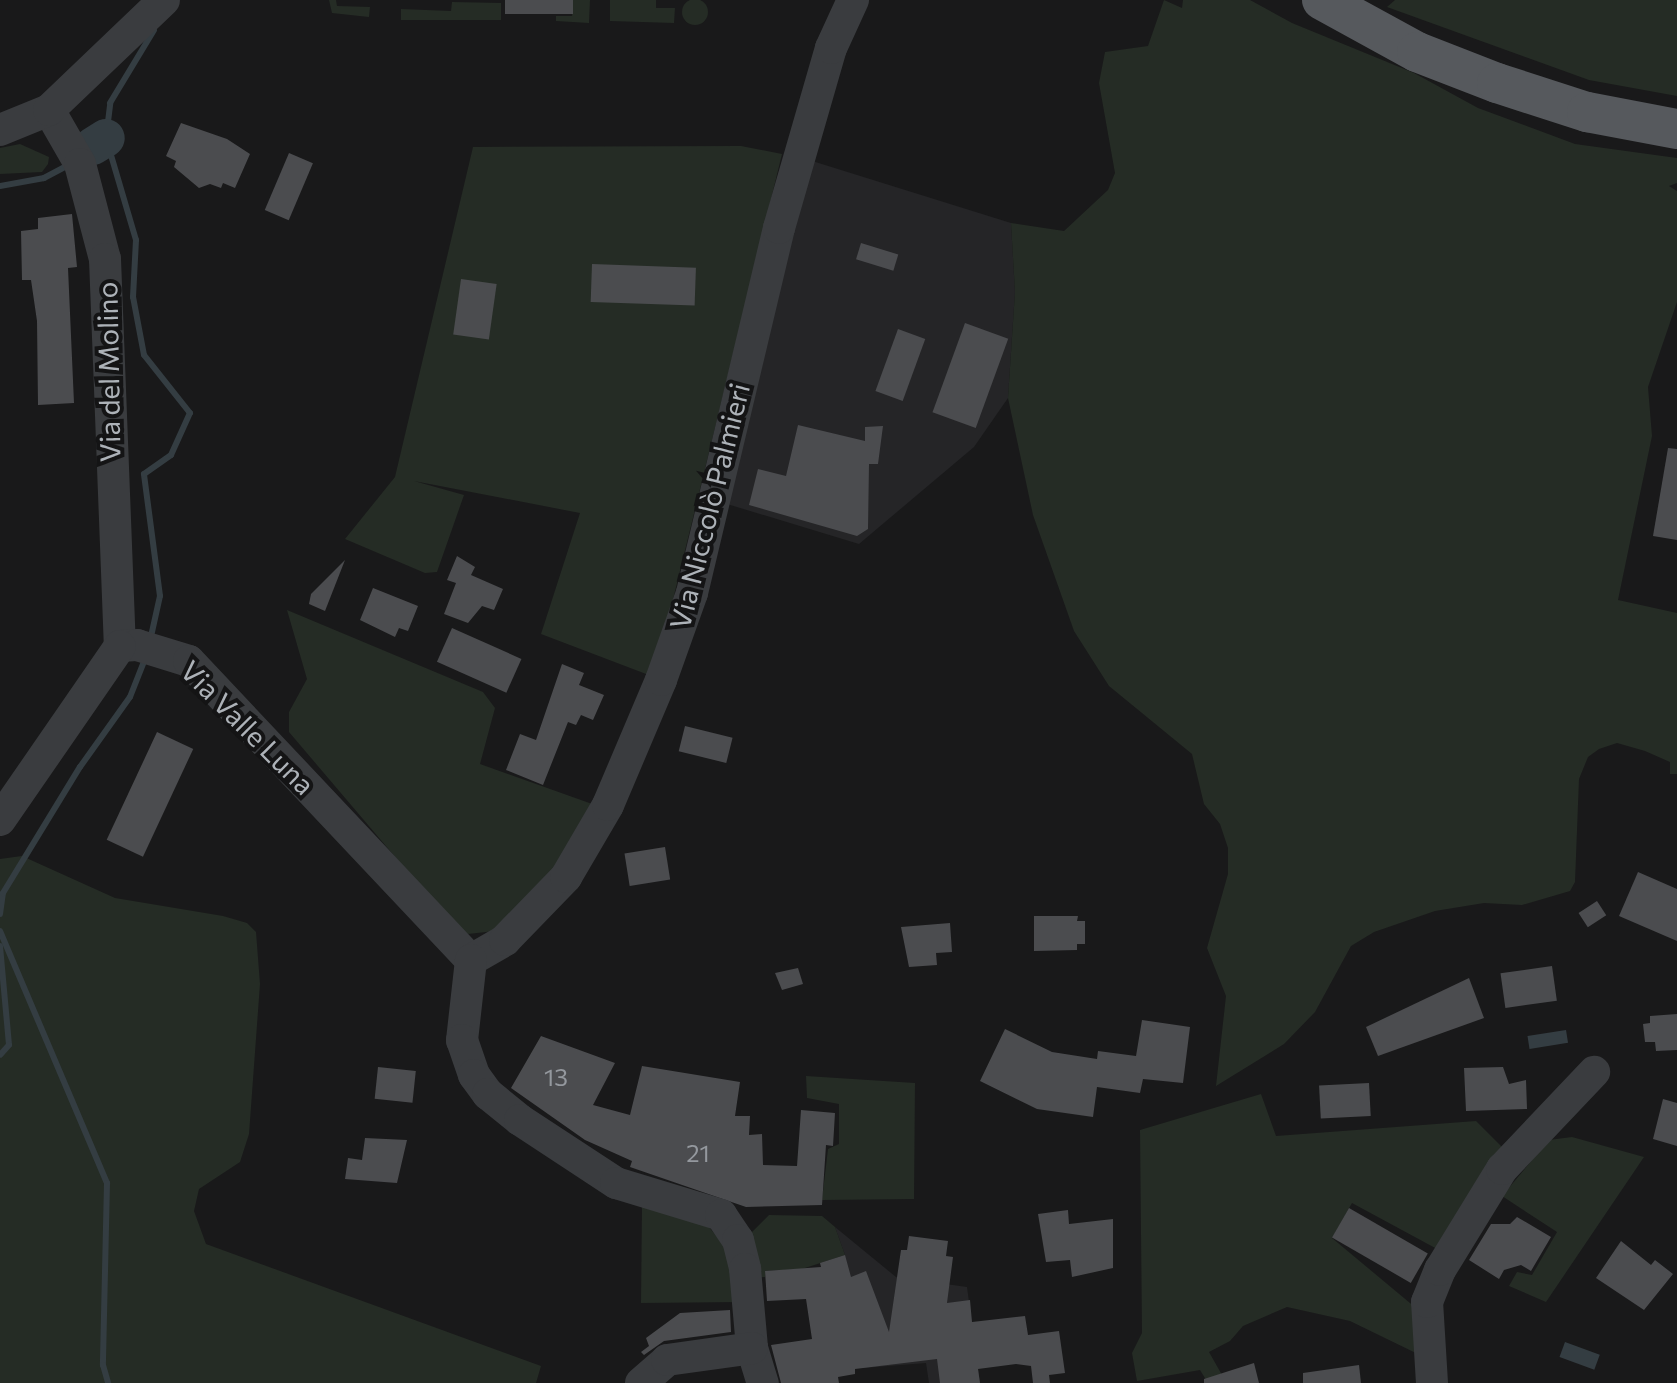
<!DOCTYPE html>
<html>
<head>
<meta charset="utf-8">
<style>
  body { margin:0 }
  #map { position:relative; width:1677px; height:1383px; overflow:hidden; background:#19191a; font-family:Commissioner,sans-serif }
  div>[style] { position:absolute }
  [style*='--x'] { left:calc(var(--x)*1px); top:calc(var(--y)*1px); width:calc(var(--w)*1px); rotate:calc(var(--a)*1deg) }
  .built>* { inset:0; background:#252527 }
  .green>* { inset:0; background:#252c25 }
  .round { border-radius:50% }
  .water>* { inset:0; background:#343d42; transform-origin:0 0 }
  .stream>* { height:6px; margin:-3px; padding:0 3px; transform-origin:3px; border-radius:3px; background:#343d42 }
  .river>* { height:38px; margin:-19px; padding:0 19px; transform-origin:19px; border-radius:19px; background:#343d42 }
  .building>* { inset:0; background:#4b4c4f; transform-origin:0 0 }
  .minor>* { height:32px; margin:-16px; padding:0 16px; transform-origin:16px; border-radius:16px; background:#3a3c3f }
  .major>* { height:40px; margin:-20px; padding:0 20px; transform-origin:20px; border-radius:20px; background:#56595d }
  span { translate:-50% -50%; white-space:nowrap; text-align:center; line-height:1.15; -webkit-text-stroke:8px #141415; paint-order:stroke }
  .number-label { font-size:24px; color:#94989e }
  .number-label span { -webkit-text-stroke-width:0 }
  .street-label { font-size:28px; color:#adb2b8 }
</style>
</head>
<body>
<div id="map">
  <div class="built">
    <div style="clip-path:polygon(809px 160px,1011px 223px,1015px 292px,1008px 398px,974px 447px,859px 544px,727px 504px)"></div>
    <div style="clip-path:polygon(835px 1227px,896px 1277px,967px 1287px,980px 1383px,929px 1383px,926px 1363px,863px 1368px,820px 1263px,845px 1255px)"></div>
  </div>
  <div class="green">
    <div class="round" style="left:682px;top:-1px;width:26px;height:26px"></div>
    <div style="clip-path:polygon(329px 0,336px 0,337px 6px,370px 7px,369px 17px,332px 13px)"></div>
    <div style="clip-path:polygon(573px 0,590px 0,589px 23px,556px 21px,556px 16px,572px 16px)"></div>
    <div style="clip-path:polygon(610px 0,656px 0,656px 8px,675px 8px,674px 23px,610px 21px)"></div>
    <div style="clip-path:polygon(1164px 0,1182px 8px,1183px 0,1250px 0,1292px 23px,1414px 73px,1478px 108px,1575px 144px,1677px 158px,1677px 183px,1669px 186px,1677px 191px,1677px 302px,1648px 387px,1652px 436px,1618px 600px,1677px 613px,1677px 774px,1670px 774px,1670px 762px,1645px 751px,1617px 743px,1599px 749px,1588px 757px,1579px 779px,1575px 882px,1570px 891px,1522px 905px,1484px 903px,1435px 911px,1374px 932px,1351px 946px,1315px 1012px,1284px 1044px,1216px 1086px,1226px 996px,1207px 948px,1228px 874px,1228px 848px,1220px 824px,1204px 804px,1192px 754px,1109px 686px,1074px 631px,1033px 515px,1008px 398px,1015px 292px,1011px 223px,1064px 231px,1108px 190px,1115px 173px,1099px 83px,1105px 52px,1148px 46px)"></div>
    <div style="clip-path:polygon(1395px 0,1677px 0,1677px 96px,1589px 80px,1387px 7px)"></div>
    <div style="clip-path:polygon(452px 2px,501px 3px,501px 20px,401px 20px,401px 9px,451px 11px)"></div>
    <div style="clip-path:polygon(20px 144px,49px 157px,48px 164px,42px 172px,0 174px,0 148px)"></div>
    <div style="clip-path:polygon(741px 146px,782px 154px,654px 677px,541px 634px,580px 513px,414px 481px,464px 495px,437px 572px,425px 573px,345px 539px,395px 477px,473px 147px)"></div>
    <div style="clip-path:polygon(287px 610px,483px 692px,495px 708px,480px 764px,595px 805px,551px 877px,504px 930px,468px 934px,442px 912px,289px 732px,289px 712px,307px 679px)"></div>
    <div style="clip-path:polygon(22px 856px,115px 898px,223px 916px,247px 923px,256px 932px,260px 984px,249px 1134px,240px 1162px,199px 1189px,194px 1211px,206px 1244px,541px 1366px,536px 1383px,0 1383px,0 859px)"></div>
    <div style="clip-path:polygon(806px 1076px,915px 1083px,914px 1199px,822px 1200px,828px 1149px,839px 1144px,839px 1104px,807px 1098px)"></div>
    <div style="clip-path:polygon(1261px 1094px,1276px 1136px,1476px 1121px,1506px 1151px,1437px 1249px,1352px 1203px,1332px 1238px,1416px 1308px,1424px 1357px,1350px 1321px,1287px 1307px,1243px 1326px,1230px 1341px,1209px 1352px,1226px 1382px,1208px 1383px,1200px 1370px,1137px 1381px,1132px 1353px,1142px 1333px,1140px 1130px)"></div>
    <div style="clip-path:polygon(1572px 1137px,1644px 1157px,1546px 1302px,1509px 1286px,1517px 1272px,1532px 1275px,1557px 1232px,1502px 1196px,1549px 1140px)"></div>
    <div style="clip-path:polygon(642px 1205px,699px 1215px,737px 1261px,742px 1302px,641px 1303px)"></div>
    <div style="clip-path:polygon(769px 1215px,822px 1216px,835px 1227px,845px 1255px,802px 1269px,765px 1271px,765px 1277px,754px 1278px,752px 1232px)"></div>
  </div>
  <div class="water">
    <div style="left:1566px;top:1030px;width:13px;height:39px;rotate:81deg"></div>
    <div style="left:1565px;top:1342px;width:37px;height:16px;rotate:20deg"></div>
  </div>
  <div class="stream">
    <div style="--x:0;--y:186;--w:45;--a:-10.3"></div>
    <div style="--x:44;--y:178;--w:24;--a:-28"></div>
    <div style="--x:150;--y:641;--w:46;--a:-77.5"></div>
    <div style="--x:160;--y:596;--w:123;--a:-97.5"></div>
    <div style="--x:144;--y:474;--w:33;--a:-35"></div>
    <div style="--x:171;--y:455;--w:46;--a:-65.7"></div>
    <div style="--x:190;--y:413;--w:74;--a:-128.4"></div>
    <div style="--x:144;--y:355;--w:59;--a:-100.7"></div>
    <div style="--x:133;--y:297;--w:57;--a:-87"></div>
    <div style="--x:136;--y:240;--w:106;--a:-106.4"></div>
    <div style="--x:106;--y:138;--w:35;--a:-83"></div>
    <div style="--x:110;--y:103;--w:85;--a:-58.9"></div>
    <div style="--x:0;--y:914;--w:21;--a:-82"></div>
    <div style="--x:3;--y:893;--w:148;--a:-58.6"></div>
    <div style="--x:80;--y:767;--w:86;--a:-54.5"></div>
    <div style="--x:130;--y:697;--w:41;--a:-68.5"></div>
    <div style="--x:0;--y:931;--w:274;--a:67"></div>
    <div style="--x:107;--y:1183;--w:182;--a:91.3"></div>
    <div style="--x:103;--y:1365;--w:19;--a:74"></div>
    <div style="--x:0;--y:946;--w:99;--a:84.8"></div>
    <div style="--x:9;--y:1045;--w:13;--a:132"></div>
  </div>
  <div class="river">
    <div style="--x:93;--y:146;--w:15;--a:-32"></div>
  </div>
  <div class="building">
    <div style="left:505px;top:0;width:68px;height:14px"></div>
    <div style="clip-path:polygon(181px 123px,227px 139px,250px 154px,235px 188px,223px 183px,221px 188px,210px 184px,199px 188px,174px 167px,176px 161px,166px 156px)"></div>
    <div style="left:289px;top:153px;width:26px;height:62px;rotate:23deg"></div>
    <div style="clip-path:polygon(72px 214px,77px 267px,68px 268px,74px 403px,38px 405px,37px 321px,31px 280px,22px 280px,21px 231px,38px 229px,38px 218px)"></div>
    <div style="left:861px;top:243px;width:39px;height:17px;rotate:17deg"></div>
    <div style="left:592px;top:264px;width:104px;height:38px;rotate:2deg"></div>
    <div style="left:461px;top:279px;width:36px;height:56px;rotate:8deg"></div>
    <div style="left:965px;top:323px;width:46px;height:95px;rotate:20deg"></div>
    <div style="left:898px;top:329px;width:29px;height:66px;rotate:20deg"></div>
    <div style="clip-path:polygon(798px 425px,865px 441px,865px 427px,883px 426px,878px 464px,869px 464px,868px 529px,857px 536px,749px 505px,758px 469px,786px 476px)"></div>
    <div style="clip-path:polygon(1668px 448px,1677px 449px,1677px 540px,1653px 536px)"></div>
    <div style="clip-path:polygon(457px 556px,475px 567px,471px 575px,503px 589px,494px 610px,482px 606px,468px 623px,444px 614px,456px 583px,447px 580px)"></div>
    <div style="clip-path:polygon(345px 560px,325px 611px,309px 604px,311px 594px)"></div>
    <div style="clip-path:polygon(373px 588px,418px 606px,408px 631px,399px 628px,395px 637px,360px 620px)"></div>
    <div style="left:452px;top:628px;width:76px;height:37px;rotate:24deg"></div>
    <div style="clip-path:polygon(562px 664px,584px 673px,579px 685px,604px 695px,593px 720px,581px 715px,576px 725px,568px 722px,543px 785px,506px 770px,520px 734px,536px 740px)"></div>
    <div style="left:685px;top:726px;width:49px;height:26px;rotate:14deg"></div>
    <div style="left:157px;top:732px;width:40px;height:119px;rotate:25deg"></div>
    <div style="left:665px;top:847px;width:33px;height:41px;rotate:81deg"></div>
    <div style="clip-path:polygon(1638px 872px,1677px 889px,1677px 941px,1619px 916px)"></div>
    <div style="left:1597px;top:901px;width:17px;height:22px;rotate:57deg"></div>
    <div style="clip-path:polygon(1034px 916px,1078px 916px,1077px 921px,1085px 921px,1085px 944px,1077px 944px,1077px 950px,1034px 951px)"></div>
    <div style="clip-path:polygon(950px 923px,952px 952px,936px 953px,937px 965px,909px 967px,901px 927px)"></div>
    <div style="left:1552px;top:966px;width:35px;height:52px;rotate:82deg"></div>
    <div style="clip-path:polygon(798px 968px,803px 984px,782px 990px,775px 973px)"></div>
    <div style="clip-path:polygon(1469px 978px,1484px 1018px,1378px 1056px,1366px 1027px)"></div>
    <div style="clip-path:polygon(1677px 1014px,1677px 1050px,1656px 1051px,1655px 1042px,1645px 1042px,1643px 1024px,1650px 1023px,1650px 1016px)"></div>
    <div style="clip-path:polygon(1142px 1020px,1190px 1027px,1183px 1083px,1143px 1079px,1140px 1093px,1097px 1087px,1093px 1117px,1037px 1109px,980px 1081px,1005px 1029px,1052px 1052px,1097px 1059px,1098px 1051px,1136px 1056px)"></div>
    <div style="clip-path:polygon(541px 1036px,615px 1063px,593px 1105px,630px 1115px,642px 1066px,740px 1082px,735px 1116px,750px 1116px,749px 1135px,762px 1134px,763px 1165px,797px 1166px,801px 1110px,835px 1113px,833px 1146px,826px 1145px,822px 1205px,746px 1207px,630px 1167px,632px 1161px,585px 1140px,511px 1088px)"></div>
    <div style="left:378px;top:1067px;width:38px;height:32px;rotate:6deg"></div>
    <div style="clip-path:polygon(1503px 1067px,1509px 1084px,1526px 1080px,1527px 1109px,1466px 1111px,1464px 1068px)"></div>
    <div style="left:1369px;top:1083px;width:33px;height:50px;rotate:87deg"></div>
    <div style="clip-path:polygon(1663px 1099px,1677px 1103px,1677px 1146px,1653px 1139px)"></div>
    <div style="clip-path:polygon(365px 1138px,407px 1140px,397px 1183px,345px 1179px,348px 1158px,362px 1160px)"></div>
    <div style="left:1349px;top:1208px;width:91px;height:34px;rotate:30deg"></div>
    <div style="clip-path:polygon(1068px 1210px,1069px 1224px,1113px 1219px,1113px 1268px,1072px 1277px,1070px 1260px,1046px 1262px,1038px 1214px)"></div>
    <div style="clip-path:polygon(1517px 1217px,1551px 1237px,1531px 1271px,1521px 1265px,1504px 1270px,1499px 1279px,1469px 1260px,1491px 1224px,1510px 1224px)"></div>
    <div style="clip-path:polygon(909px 1236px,948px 1241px,946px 1256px,953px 1257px,947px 1303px,970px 1300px,972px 1322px,1025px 1316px,1028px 1335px,1059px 1331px,1065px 1373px,1049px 1375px,1050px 1383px,1033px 1383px,1031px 1366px,1016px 1364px,978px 1369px,980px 1383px,940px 1383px,937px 1359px,855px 1369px,855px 1374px,838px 1377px,839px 1383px,781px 1383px,771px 1345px,812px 1339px,806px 1299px,767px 1301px,765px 1271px,821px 1267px,820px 1263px,845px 1255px,851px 1277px,866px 1271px,889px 1332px,901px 1250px,907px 1250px)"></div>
    <div style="clip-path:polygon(1621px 1241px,1651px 1265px,1655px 1260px,1673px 1274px,1644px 1310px,1596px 1278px)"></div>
    <div style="clip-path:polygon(730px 1310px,731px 1332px,664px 1341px,644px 1355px,641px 1352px,649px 1346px,646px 1338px,680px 1313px)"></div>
    <div style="clip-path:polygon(1254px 1363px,1259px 1383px,1204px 1383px,1204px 1379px)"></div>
    <div style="clip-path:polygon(1359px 1365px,1361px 1383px,1303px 1383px,1303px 1373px)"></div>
  </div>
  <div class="minor">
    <div style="--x:49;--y:110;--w:62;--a:60.1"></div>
    <div style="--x:80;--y:164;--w:98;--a:75.3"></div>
    <div style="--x:105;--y:259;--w:387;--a:87.8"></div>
    <div style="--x:0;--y:130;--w:53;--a:-22.2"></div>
    <div style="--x:49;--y:110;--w:159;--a:-43.7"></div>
    <div style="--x:120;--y:646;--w:17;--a:-3"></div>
    <div style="--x:137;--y:645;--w:54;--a:17.1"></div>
    <div style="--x:189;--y:661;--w:411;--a:46.7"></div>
    <div style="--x:0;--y:820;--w:211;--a:-55.4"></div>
    <div style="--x:471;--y:960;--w:39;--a:-30"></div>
    <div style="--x:505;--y:940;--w:88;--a:-45.9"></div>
    <div style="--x:566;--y:877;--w:83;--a:-59.7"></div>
    <div style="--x:608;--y:805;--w:136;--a:-67"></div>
    <div style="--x:661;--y:680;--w:92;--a:-70.4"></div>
    <div style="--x:692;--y:593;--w:375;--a:-76.6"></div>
    <div style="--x:779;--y:228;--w:187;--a:-73.9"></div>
    <div style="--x:831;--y:48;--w:53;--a:-65.4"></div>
    <div style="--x:471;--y:960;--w:81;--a:96.4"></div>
    <div style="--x:462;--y:1040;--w:37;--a:71"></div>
    <div style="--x:474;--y:1075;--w:24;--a:54"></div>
    <div style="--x:488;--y:1094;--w:41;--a:39.1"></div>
    <div style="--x:520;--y:1120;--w:115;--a:33.3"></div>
    <div style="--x:616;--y:1183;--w:110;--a:16.9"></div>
    <div style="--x:721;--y:1215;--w:30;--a:56"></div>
    <div style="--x:738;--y:1240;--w:30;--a:76"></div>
    <div style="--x:745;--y:1269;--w:79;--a:84.9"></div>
    <div style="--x:752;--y:1348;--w:37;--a:73"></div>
    <div style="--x:641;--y:1383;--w:35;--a:-41"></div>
    <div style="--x:667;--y:1360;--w:86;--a:-8"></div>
    <div style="--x:1432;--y:1383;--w:81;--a:-93.5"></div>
    <div style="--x:1427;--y:1302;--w:35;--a:-68"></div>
    <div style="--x:1440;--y:1270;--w:119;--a:-58.5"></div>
    <div style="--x:1502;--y:1169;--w:134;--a:-46.5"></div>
  </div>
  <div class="major">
    <div style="--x:1322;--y:0;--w:108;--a:28.7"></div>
    <div style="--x:1417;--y:52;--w:86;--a:21.2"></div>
    <div style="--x:1497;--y:83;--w:95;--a:17.9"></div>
    <div style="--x:1587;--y:112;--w:92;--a:10.7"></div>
  </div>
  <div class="number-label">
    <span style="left:556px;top:1077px">13</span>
    <span style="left:698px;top:1153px">21</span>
  </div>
  <div class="street-label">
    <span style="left:108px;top:372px;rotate:-91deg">Via del Molino</span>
    <span style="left:709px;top:506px;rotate:-76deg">Via Niccolò Palmieri</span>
    <span style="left:248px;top:727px;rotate:45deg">Via Valle Luna</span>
  </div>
</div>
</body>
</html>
